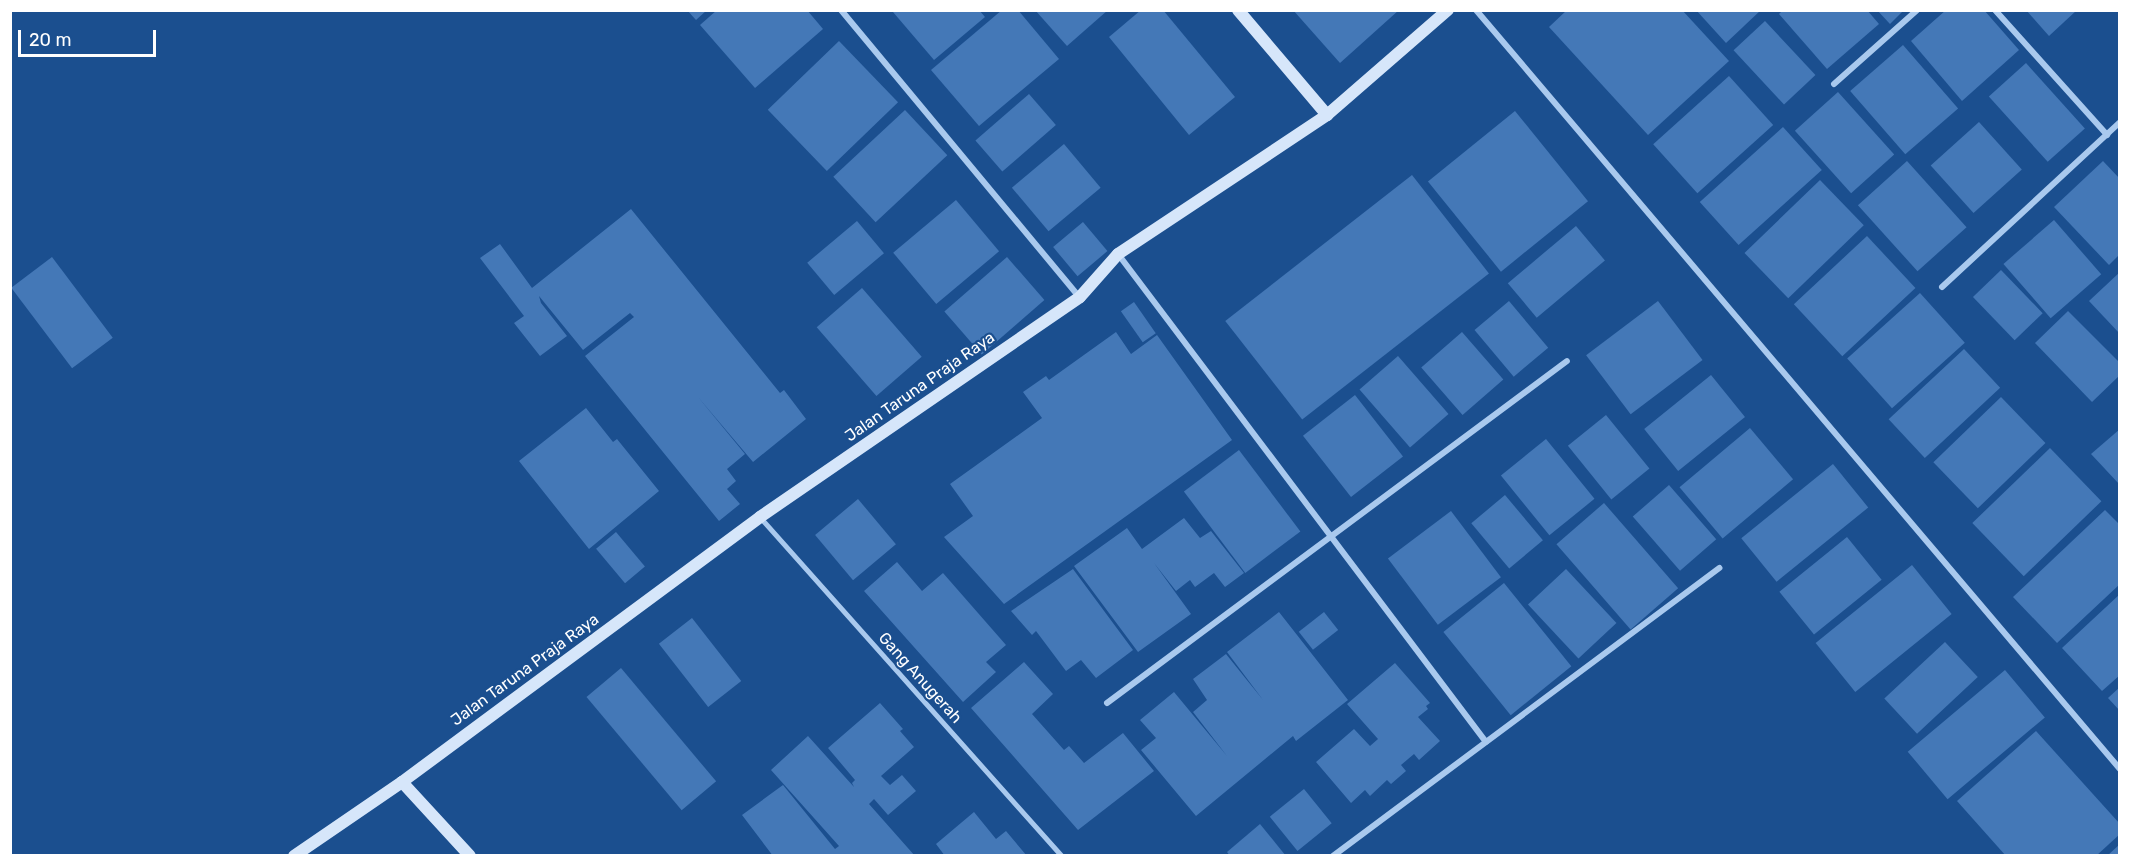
<!DOCTYPE html>
<html>
<head>
<meta charset="utf-8">
<style>
  body { margin:0 }
  #map { position:relative; width:2130px; height:866px; overflow:hidden; background:#1b4f8f; font-family:Rubik,sans-serif }
  div>[style] { position:absolute }
  [style*='--x'] { left:calc(var(--x)*1px); top:calc(var(--y)*1px); width:calc(var(--w)*1px); rotate:calc(var(--a)*1deg) }
  .building>* { inset:0; background:#4478b7; transform-origin:0 0 }
  .lane>* { height:4.5px; margin:-2.25px; padding:0 2.25px; transform-origin:2.25px; border-radius:2.25px; background:#a9c9ee }
  .street>* { height:6px; margin:-3px; padding:0 3px; transform-origin:3px; border-radius:3px; background:#a9c9ee }
  .secondary>* { height:12px; margin:-6px; padding:0 6px; transform-origin:6px; border-radius:6px; background:#d6e6fa }
  span { translate:-50% -50%; white-space:nowrap; text-align:center; line-height:1.15; -webkit-text-stroke:4.5px #1b4f8f; paint-order:stroke }
  .street-label { font-size:16px; color:#fff }
  .frame { position:absolute; inset:0; border:12px solid #fff; pointer-events:none }
  .scale { position:absolute; left:18px; top:30px; width:138px; height:27px; box-sizing:border-box; border:3px solid #fff; border-top:0; padding-left:8px; font-size:18px; line-height:21px; white-space:nowrap; color:#fff; -webkit-text-stroke:4px #1b4f8f; paint-order:stroke }
</style>
</head>
<body>
<div id="map">
  <div class="building">
    <div style="clip-path:polygon(687px 10px,707px 10px,696px 20px)"></div>
    <div style="clip-path:polygon(717px 10px,807px 10px,823px 29px,755px 88px,700px 25px)"></div>
    <div style="clip-path:polygon(894px 10px,979px 10px,985px 17px,934px 60px,893px 12px)"></div>
    <div style="clip-path:polygon(1002px 10px,1018px 10px,1059px 59px,979px 126px,931px 70px)"></div>
    <div style="clip-path:polygon(1035px 10px,1108px 10px,1067px 46px)"></div>
    <div style="clip-path:polygon(1141px 10px,1163px 10px,1235px 97px,1189px 135px,1109px 37px)"></div>
    <div style="clip-path:polygon(1293px 10px,1399px 10px,1340px 63px)"></div>
    <div style="clip-path:polygon(1567px 10px,1682px 10px,1729px 61px,1648px 135px,1549px 27px)"></div>
    <div style="clip-path:polygon(1696px 10px,1761px 10px,1726px 43px)"></div>
    <div style="clip-path:polygon(1783px 10px,1867px 10px,1879px 24px,1827px 69px,1779px 14px)"></div>
    <div style="clip-path:polygon(1877px 10px,1904px 10px,1890px 24px)"></div>
    <div style="clip-path:polygon(1946px 10px,1984px 10px,2019px 50px,1962px 101px,1911px 41px)"></div>
    <div style="clip-path:polygon(2026px 10px,2077px 10px,2049px 36px)"></div>
    <div style="left:1765px;top:21px;width:74px;height:43px;rotate:47deg"></div>
    <div style="left:839px;top:41px;width:85px;height:99px;rotate:46deg"></div>
    <div style="left:1903px;top:45px;width:84px;height:70px;rotate:49deg"></div>
    <div style="left:2026px;top:63px;width:88px;height:50px;rotate:48deg"></div>
    <div style="left:1729px;top:76px;width:66px;height:102px;rotate:48deg"></div>
    <div style="left:1838px;top:92px;width:84px;height:58px;rotate:48deg"></div>
    <div style="left:1029px;top:94px;width:41px;height:71px;rotate:49deg"></div>
    <div style="left:905px;top:110px;width:62px;height:98px;rotate:47deg"></div>
    <div style="left:1515px;top:111px;width:116px;height:112px;rotate:51deg"></div>
    <div style="left:1979px;top:122px;width:64px;height:65px;rotate:48deg"></div>
    <div style="left:1783px;top:127px;width:58px;height:112px;rotate:48deg"></div>
    <div style="left:1064px;top:144px;width:57px;height:68px;rotate:50deg"></div>
    <div style="left:1907px;top:161px;width:89px;height:66px;rotate:48deg"></div>
    <div style="clip-path:polygon(2103px 161px,2120px 179px,2120px 254px,2109px 265px,2054px 207px)"></div>
    <div style="left:1412px;top:175px;width:125px;height:237px;rotate:52deg"></div>
    <div style="left:1820px;top:180px;width:63px;height:105px;rotate:46deg"></div>
    <div style="left:956px;top:200px;width:67px;height:82px;rotate:50deg"></div>
    <div style="clip-path:polygon(631px 209px,780px 393px,784px 390px,806px 419px,753px 462px,698px 397px,745px 454px,727px 469px,736px 481px,727px 489px,740px 504px,719px 521px,585px 356px,634px 317px,630px 313px,583px 350px,539px 296px,541px 303px,567px 336px,540px 356px,514px 323px,524px 316px,480px 258px,500px 244px,532px 288px)"></div>
    <div style="left:2054px;top:220px;width:72px;height:67px;rotate:49deg"></div>
    <div style="left:857px;top:221px;width:42px;height:65px;rotate:50deg"></div>
    <div style="left:1083px;top:222px;width:38px;height:39px;rotate:50deg"></div>
    <div style="left:1576px;top:226px;width:45px;height:89px;rotate:50deg"></div>
    <div style="left:1867px;top:236px;width:71px;height:100px;rotate:47deg"></div>
    <div style="left:52px;top:257px;width:101px;height:51px;rotate:53deg"></div>
    <div style="left:1007px;top:257px;width:57px;height:83px;rotate:49deg"></div>
    <div style="left:2001px;top:270px;width:60px;height:39px;rotate:46deg"></div>
    <div style="clip-path:polygon(2120px 272px,2120px 334px,2089px 301px)"></div>
    <div style="left:862px;top:288px;width:91px;height:60px;rotate:49deg"></div>
    <div style="left:1920px;top:293px;width:67px;height:98px;rotate:48deg"></div>
    <div style="left:1509px;top:301px;width:61px;height:45px;rotate:50deg"></div>
    <div style="left:1658px;top:301px;width:74px;height:90px;rotate:53deg"></div>
    <div style="left:1134px;top:302px;width:38px;height:16px;rotate:55deg"></div>
    <div style="clip-path:polygon(2068px 311px,2120px 363px,2120px 375px,2092px 402px,2035px 343px)"></div>
    <div style="clip-path:polygon(1116px 332px,1131px 354px,1157px 335px,1232px 440px,1004px 604px,944px 537px,973px 516px,950px 484px,1042px 418px,1023px 392px,1046px 376px,1049px 380px)"></div>
    <div style="left:1462px;top:332px;width:63px;height:54px;rotate:49deg"></div>
    <div style="left:1964px;top:349px;width:53px;height:103px;rotate:47deg"></div>
    <div style="left:1398px;top:356px;width:77px;height:51px;rotate:49deg"></div>
    <div style="left:1711px;top:375px;width:54px;height:86px;rotate:51deg"></div>
    <div style="left:1355px;top:395px;width:78px;height:66px;rotate:52deg"></div>
    <div style="left:2001px;top:397px;width:64px;height:94px;rotate:46deg"></div>
    <div style="clip-path:polygon(586px 408px,613px 442px,617px 439px,659px 491px,589px 549px,519px 461px)"></div>
    <div style="left:1606px;top:415px;width:69px;height:49px;rotate:51deg"></div>
    <div style="left:1750px;top:428px;width:67px;height:92px;rotate:50deg"></div>
    <div style="clip-path:polygon(2120px 429px,2120px 485px,2091px 454px)"></div>
    <div style="left:1546px;top:439px;width:77px;height:58px;rotate:51deg"></div>
    <div style="left:2050px;top:448px;width:74px;height:108px;rotate:46deg"></div>
    <div style="left:1239px;top:450px;width:102px;height:69px;rotate:53deg"></div>
    <div style="left:1833px;top:464px;width:56px;height:118px;rotate:51deg"></div>
    <div style="left:1669px;top:485px;width:72px;height:48px;rotate:49deg"></div>
    <div style="left:1505px;top:495px;width:59px;height:44px;rotate:50deg"></div>
    <div style="left:858px;top:499px;width:59px;height:56px;rotate:50deg"></div>
    <div style="left:1604px;top:503px;width:113px;height:63px;rotate:49deg"></div>
    <div style="clip-path:polygon(2105px 510px,2120px 525px,2120px 584px,2057px 643px,2013px 597px)"></div>
    <div style="left:1451px;top:511px;width:83px;height:79px;rotate:53deg"></div>
    <div style="clip-path:polygon(1184px 518px,1200px 538px,1211px 531px,1244px 573px,1225px 587px,1214px 573px,1195px 587px,1190px 580px,1176px 591px,1154px 563px,1191px 614px,1138px 652px,1074px 566px,1127px 528px,1142px 549px)"></div>
    <div style="left:616px;top:532px;width:45px;height:26px;rotate:50deg"></div>
    <div style="left:1847px;top:537px;width:55px;height:87px;rotate:51deg"></div>
    <div style="clip-path:polygon(897px 562px,922px 591px,943px 573px,1006px 645px,986px 662px,996px 672px,963px 702px,864px 591px)"></div>
    <div style="left:1912px;top:565px;width:63px;height:124px;rotate:51deg"></div>
    <div style="clip-path:polygon(1073px 569px,1133px 650px,1096px 678px,1081px 660px,1066px 671px,1036px 631px,1032px 635px,1011px 611px)"></div>
    <div style="left:1566px;top:569px;width:74px;height:52px;rotate:47deg"></div>
    <div style="left:1504px;top:583px;width:107px;height:78px;rotate:51deg"></div>
    <div style="clip-path:polygon(2120px 594px,2120px 675px,2102px 691px,2062px 648px)"></div>
    <div style="clip-path:polygon(1279px 612px,1348px 700px,1296px 741px,1293px 736px,1196px 816px,1141px 750px,1156px 738px,1140px 720px,1174px 692px,1227px 756px,1193px 712px,1207px 700px,1193px 679px,1226px 654px,1263px 700px,1227px 652px)"></div>
    <div style="left:1324px;top:612px;width:23px;height:32px;rotate:52deg"></div>
    <div style="left:692px;top:618px;width:80px;height:42px;rotate:52deg"></div>
    <div style="left:1945px;top:642px;width:48px;height:83px;rotate:47deg"></div>
    <div style="clip-path:polygon(1024px 662px,1053px 694px,1032px 714px,1064px 750px,1069px 746px,1084px 763px,1123px 733px,1154px 771px,1078px 830px,971px 708px)"></div>
    <div style="clip-path:polygon(1395px 663px,1430px 703px,1426px 706px,1428px 709px,1418px 717px,1440px 741px,1419px 760px,1414px 754px,1401px 765px,1406px 771px,1391px 784px,1387px 780px,1370px 796px,1365px 790px,1351px 803px,1316px 762px,1354px 729px,1370px 746px,1378px 739px,1347px 704px)"></div>
    <div style="left:621px;top:668px;width:148px;height:45px;rotate:50deg"></div>
    <div style="left:2005px;top:670px;width:62px;height:127px;rotate:50deg"></div>
    <div style="clip-path:polygon(2120px 687px,2120px 711px,2108px 698px)"></div>
    <div style="clip-path:polygon(880px 703px,903px 729px,900px 731px,914px 747px,881px 776px,890px 785px,902px 775px,916px 791px,888px 815px,874px 799px,869px 804px,915px 856px,773px 856px,742px 815px,783px 785px,835px 849px,839px 846px,771px 770px,808px 736px,854px 787px,852px 783px,855px 780px,828px 748px)"></div>
    <div style="clip-path:polygon(2036px 731px,2120px 824px,2120px 834px,2096px 856px,2006px 856px,1957px 801px)"></div>
    <div style="left:1304px;top:789px;width:44px;height:44px;rotate:51deg"></div>
    <div style="clip-path:polygon(974px 812px,996px 839px,1006px 831px,1027px 856px,945px 856px,936px 844px)"></div>
    <div style="clip-path:polygon(1260px 824px,1286px 856px,1230px 856px,1227px 852px)"></div>
    <div style="clip-path:polygon(2120px 844px,2120px 856px,2107px 856px)"></div>
  </div>
  <div class="lane">
    <div style="--x:760;--y:517;--w:454;--a:48.3"></div>
  </div>
  <div class="street">
    <div style="--x:841;--y:10;--w:373;--a:50.3"></div>
    <div style="--x:1476;--y:10;--w:995;--a:49.69"></div>
    <div style="--x:1995;--y:10;--w:168;--a:48.1"></div>
    <div style="--x:1834;--y:84;--w:111;--a:-41.7"></div>
    <div style="--x:1118;--y:254;--w:611;--a:52.98"></div>
    <div style="--x:1942;--y:287;--w:243;--a:-42.8"></div>
    <div style="--x:1107;--y:703;--w:573;--a:-36.63"></div>
    <div style="--x:1333;--y:856;--w:482;--a:-36.7"></div>
  </div>
  <div class="secondary">
    <div style="--x:1238;--y:10;--w:138;--a:49.7"></div>
    <div style="--x:402;--y:782;--w:100;--a:47.4"></div>
    <div style="--x:294;--y:856;--w:131;--a:-34.4"></div>
    <div style="--x:402;--y:782;--w:445;--a:-36.5"></div>
    <div style="--x:760;--y:517;--w:388;--a:-34.5"></div>
    <div style="--x:1080;--y:297;--w:57;--a:-48.5"></div>
    <div style="--x:1118;--y:254;--w:251;--a:-33.6"></div>
    <div style="--x:1327;--y:115;--w:160;--a:-41"></div>
  </div>
  <div class="street-label">
    <span style="left:920px;top:387px;rotate:-35deg">Jalan Taruna Praja Raya</span>
    <span style="left:525px;top:670px;rotate:-36deg">Jalan Taruna Praja Raya</span>
    <span style="left:920px;top:678px;rotate:48deg">Gang Anugerah</span>
  </div>
  <div class="frame"></div>
  <div class="scale">20 m</div>
</div>
</body>
</html>
